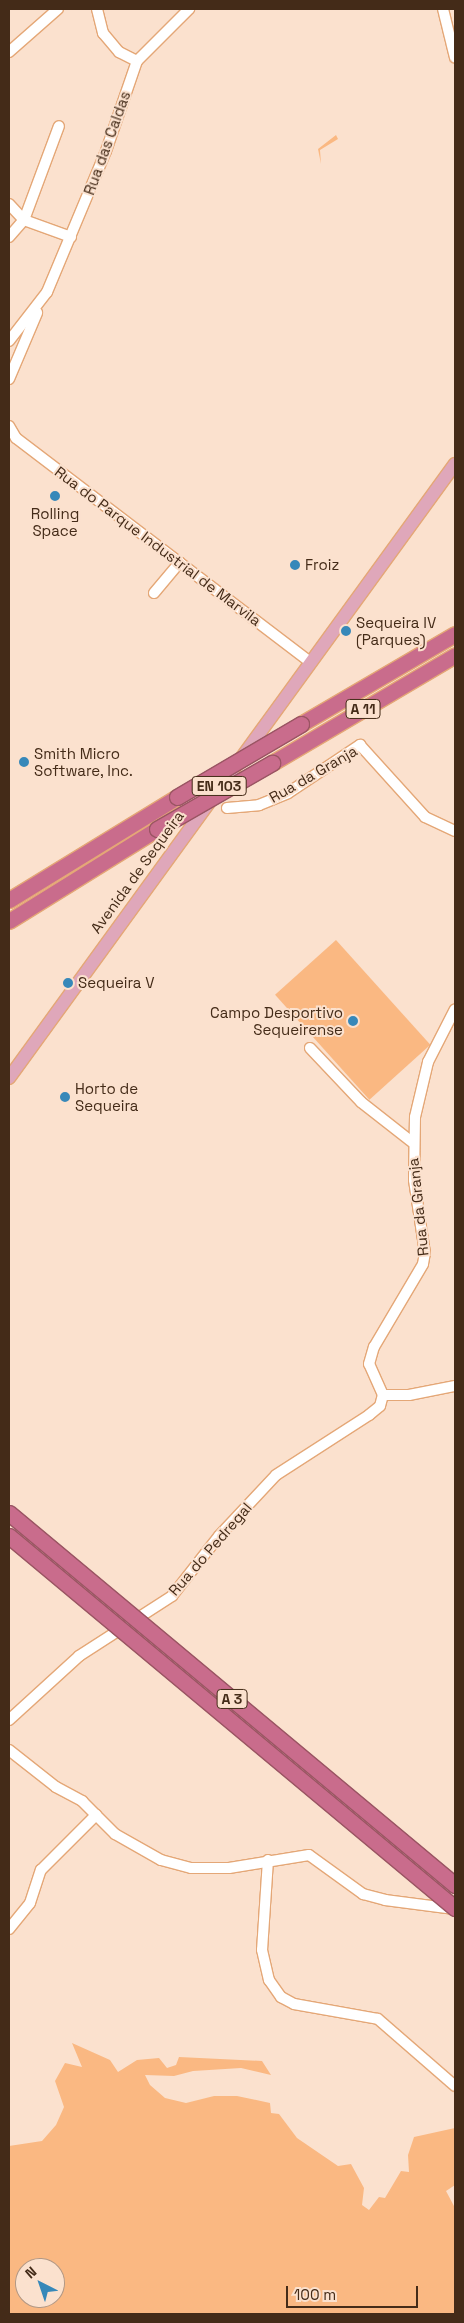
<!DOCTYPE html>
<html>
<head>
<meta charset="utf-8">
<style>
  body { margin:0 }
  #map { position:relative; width:464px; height:2323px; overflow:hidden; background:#fbe1ce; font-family:"Space Grotesk",sans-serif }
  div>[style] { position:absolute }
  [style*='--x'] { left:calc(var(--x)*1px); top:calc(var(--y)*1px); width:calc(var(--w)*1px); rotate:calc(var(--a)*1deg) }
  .green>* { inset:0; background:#fab882; transform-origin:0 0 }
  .roads { filter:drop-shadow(1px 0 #e4a777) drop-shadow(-1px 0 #e4a777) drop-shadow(0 1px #e4a777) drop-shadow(0 -1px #e4a777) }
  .minor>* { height:10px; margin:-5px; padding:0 5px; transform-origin:5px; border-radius:5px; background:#fff }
  .major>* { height:12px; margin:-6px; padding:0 6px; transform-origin:6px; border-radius:6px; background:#dfa7ba }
  .highway>* { height:15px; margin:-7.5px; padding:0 7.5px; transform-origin:7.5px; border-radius:7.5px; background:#c96c8c }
  .bridges { filter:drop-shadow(1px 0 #9a5563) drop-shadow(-1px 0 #9a5563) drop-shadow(0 1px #9a5563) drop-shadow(0 -1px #9a5563) }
  .highway-bridge>* { height:15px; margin:-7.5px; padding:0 7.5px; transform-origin:7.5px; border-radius:7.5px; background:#c96c8c }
  .dots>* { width:14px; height:14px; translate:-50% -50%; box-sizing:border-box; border:2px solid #fbe1ce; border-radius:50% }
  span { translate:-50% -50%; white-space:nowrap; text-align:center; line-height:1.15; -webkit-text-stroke:4px #fbe1ce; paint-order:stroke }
  .shield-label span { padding:1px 4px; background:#fbe1ce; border:1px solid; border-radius:4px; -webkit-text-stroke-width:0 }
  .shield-label { font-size:14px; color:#442b18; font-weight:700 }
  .street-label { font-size:15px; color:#442b18 }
  .poi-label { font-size:15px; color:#442b18 }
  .left { translate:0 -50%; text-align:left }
  .right { translate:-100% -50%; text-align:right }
  .frame { position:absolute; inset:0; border:10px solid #442b18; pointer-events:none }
  .north { position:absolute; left:15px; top:2258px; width:50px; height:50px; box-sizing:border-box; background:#fbe1ce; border:1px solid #b29885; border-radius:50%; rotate:319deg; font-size:14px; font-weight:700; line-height:20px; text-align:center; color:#442b18 }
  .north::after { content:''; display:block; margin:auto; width:18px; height:22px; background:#3788b9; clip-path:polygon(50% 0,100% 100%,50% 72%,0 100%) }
  .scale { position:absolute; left:286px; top:2286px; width:132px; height:22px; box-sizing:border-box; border:2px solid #442b18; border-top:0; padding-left:6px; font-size:15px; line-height:18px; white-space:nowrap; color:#442b18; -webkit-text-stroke:4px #fbe1ce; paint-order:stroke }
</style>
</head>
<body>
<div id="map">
  <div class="green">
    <div style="clip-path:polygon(336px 135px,338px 139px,320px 150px,321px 164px,318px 149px)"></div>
    <div style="left:336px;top:940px;width:141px;height:82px;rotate:48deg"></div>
    <div style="clip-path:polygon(evenodd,72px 2043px,110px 2060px,118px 2072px,137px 2060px,159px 2058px,167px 2068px,176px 2065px,179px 2057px,262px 2061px,271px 2075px,241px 2068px,193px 2071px,174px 2076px,145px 2075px,150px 2085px,165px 2098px,186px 2103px,214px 2096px,237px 2096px,270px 2103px,271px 2113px,279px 2114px,297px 2138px,338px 2166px,351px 2164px,364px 2188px,362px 2205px,369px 2210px,379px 2197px,385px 2198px,401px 2171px,409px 2172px,408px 2155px,414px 2137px,455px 2128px,455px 2185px,446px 2191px,455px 2208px,455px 2314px,9px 2314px,9px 2146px,42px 2141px,56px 2125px,64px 2107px,55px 2081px,65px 2063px,82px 2067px,72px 2043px,25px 2268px,55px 2268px,55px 2298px,25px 2298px,25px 2268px)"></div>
  </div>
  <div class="roads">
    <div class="minor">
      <div style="--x:97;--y:9;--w:25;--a:76"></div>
      <div style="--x:103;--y:33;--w:25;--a:50"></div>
      <div style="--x:119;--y:52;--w:20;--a:27"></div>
      <div style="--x:443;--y:9;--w:50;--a:76.2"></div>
      <div style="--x:9;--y:52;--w:65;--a:-41.3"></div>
      <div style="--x:9;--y:204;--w:22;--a:47"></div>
      <div style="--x:24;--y:220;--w:50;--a:19.9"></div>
      <div style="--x:9;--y:237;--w:23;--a:-49"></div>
      <div style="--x:24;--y:220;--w:100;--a:-69.6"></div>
      <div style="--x:9;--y:341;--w:62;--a:-52.2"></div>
      <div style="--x:47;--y:292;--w:153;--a:-67.3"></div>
      <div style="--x:106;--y:151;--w:95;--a:-71"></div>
      <div style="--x:137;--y:61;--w:74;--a:-45"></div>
      <div style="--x:9;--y:379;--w:72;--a:-67"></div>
      <div style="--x:9;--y:426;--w:14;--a:60"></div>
      <div style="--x:16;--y:438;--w:371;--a:37.3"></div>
      <div style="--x:154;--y:593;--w:40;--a:-50"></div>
      <div style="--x:227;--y:808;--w:32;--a:-5"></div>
      <div style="--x:259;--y:805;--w:31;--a:-22"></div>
      <div style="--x:288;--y:793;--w:87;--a:-33.7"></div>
      <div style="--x:360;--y:745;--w:97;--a:47.9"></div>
      <div style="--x:425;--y:817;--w:33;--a:25"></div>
      <div style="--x:310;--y:1048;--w:74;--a:46.6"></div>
      <div style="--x:361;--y:1102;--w:65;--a:38.1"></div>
      <div style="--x:383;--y:1395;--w:34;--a:-114"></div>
      <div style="--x:369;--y:1364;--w:18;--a:-74"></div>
      <div style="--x:374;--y:1347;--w:96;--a:-59.4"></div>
      <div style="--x:423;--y:1264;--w:11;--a:-80"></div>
      <div style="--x:425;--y:1253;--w:74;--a:-98.6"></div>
      <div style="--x:414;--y:1180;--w:63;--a:-89.1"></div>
      <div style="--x:415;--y:1117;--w:57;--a:-76.7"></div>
      <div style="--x:428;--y:1062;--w:59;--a:-63"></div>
      <div style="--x:383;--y:1395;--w:26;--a:0"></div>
      <div style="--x:409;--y:1395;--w:47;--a:-11.1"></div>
      <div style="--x:9;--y:1720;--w:95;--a:-42.4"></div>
      <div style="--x:79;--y:1656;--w:111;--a:-32.8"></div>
      <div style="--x:172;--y:1596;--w:76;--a:-51.9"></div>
      <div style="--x:219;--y:1536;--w:83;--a:-46.9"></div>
      <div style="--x:276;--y:1475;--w:111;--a:-32.8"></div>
      <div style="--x:369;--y:1415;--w:14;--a:-39"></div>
      <div style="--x:380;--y:1406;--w:11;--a:-75"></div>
      <div style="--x:9;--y:1750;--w:60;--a:38.2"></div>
      <div style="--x:56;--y:1787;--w:30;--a:28"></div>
      <div style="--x:82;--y:1801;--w:47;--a:45"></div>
      <div style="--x:115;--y:1834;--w:53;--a:29.5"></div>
      <div style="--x:161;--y:1860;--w:31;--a:15"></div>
      <div style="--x:191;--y:1868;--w:38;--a:0"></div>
      <div style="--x:229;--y:1868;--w:81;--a:-9.2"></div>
      <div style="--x:309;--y:1855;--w:67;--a:35.8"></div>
      <div style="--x:363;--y:1894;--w:23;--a:15"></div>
      <div style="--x:385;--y:1900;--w:70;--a:7.4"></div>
      <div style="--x:268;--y:1860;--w:90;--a:93.8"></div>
      <div style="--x:262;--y:1950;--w:31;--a:77"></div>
      <div style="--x:269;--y:1980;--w:21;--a:55"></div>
      <div style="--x:281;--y:1997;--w:15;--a:28"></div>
      <div style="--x:294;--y:2004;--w:85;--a:10.1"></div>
      <div style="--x:378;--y:2019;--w:102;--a:41"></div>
      <div style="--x:9;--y:1929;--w:33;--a:-51"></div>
      <div style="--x:30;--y:1903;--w:35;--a:-72"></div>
      <div style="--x:41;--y:1870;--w:78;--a:-45"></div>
    </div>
    <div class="major">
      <div style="--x:9;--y:1078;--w:759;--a:-54.01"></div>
    </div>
    <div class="highway">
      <div style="--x:301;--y:724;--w:178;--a:-30.3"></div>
      <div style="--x:272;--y:763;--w:212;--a:-30.5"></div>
      <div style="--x:9;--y:900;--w:197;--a:-31.5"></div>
      <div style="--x:9;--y:921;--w:174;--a:-31.9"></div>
    </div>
  </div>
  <div class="bridges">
    <div class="highway-bridge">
      <div style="--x:177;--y:797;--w:144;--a:-30.5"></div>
      <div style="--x:157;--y:829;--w:133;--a:-29.9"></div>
      <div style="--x:9;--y:1513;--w:581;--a:39.83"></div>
      <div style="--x:9;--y:1536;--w:581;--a:39.83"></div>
    </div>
  </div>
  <div class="dots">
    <div style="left:55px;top:496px;background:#3788b9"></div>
    <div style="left:295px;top:565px;background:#3788b9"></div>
    <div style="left:346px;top:631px;background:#3788b9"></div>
    <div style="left:24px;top:762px;background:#3788b9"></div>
    <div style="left:68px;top:983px;background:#3788b9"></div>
    <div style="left:353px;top:1021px;background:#3788b9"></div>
    <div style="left:65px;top:1097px;background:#3788b9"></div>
  </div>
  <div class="shield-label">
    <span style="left:363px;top:709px">A 11</span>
    <span style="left:219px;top:786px">EN 103</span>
    <span style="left:232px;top:1699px">A 3</span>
  </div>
  <div class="street-label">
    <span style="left:107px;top:143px;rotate:-70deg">Rua das Caldas</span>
    <span style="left:158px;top:546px;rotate:37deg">Rua do Parque Industrial de Marvila</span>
    <span style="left:313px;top:774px;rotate:-30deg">Rua da Granja</span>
    <span style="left:137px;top:872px;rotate:-54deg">Avenida de Sequeira</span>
    <span style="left:418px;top:1207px;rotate:-96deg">Rua da Granja</span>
    <span style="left:210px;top:1549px;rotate:-49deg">Rua do Pedregal</span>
  </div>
  <div class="poi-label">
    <span style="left:55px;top:522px">Rolling<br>Space</span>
    <span class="left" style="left:305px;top:565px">Froiz</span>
    <span class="left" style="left:356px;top:631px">Sequeira IV<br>(Parques)</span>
    <span class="left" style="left:34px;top:762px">Smith Micro<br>Software, Inc.</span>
    <span class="left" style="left:78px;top:983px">Sequeira V</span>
    <span class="right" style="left:343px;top:1021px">Campo Desportivo<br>Sequeirense</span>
    <span class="left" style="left:75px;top:1097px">Horto de<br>Sequeira</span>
  </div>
  <div class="frame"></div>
  <div class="north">N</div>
  <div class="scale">100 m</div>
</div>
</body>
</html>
